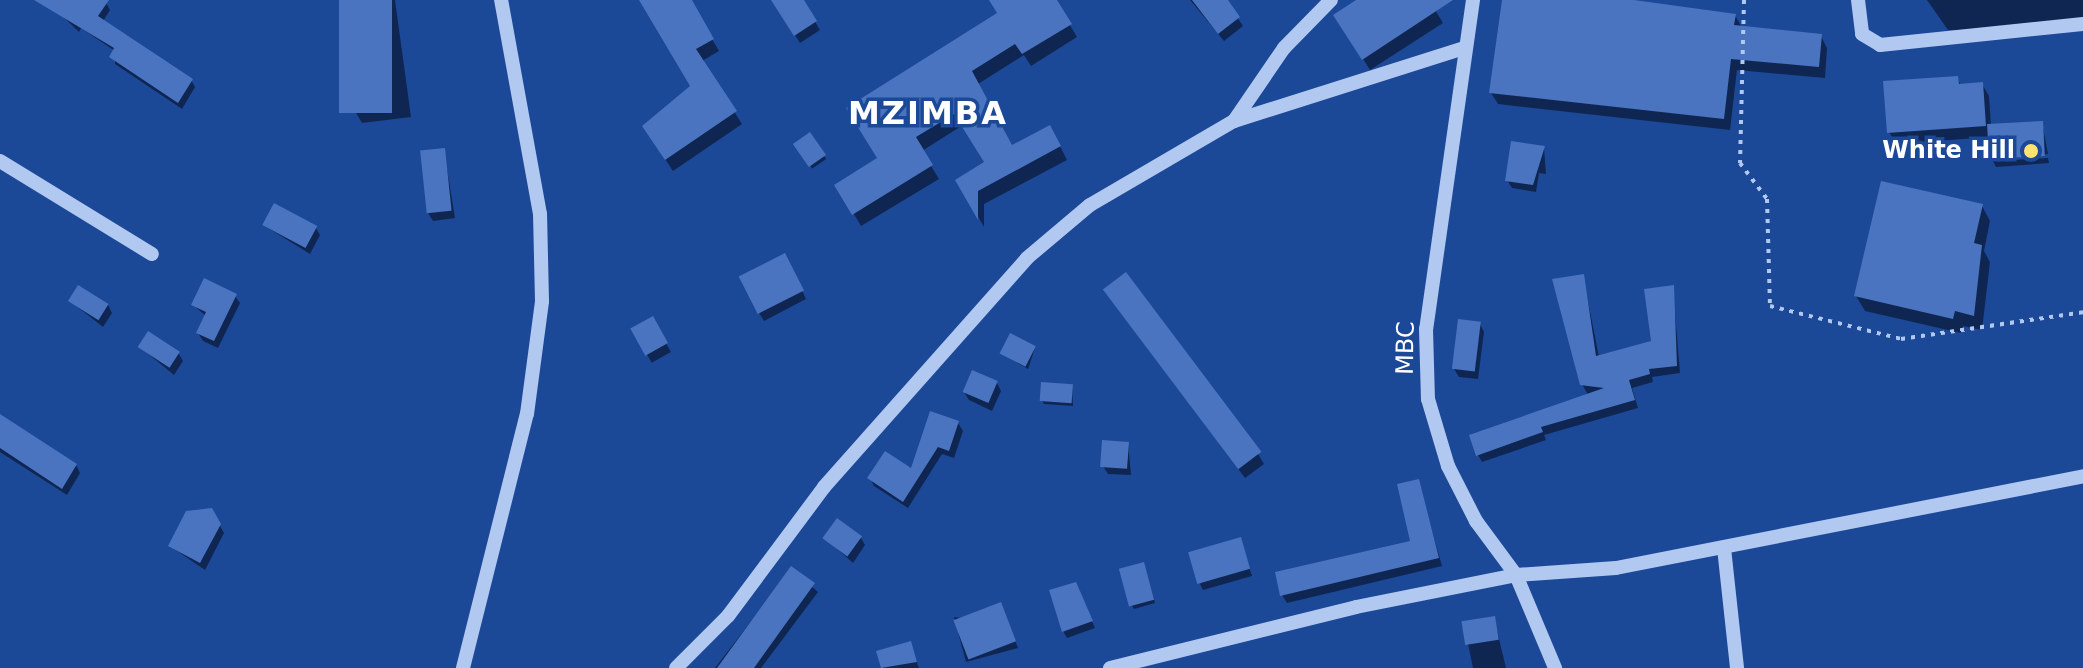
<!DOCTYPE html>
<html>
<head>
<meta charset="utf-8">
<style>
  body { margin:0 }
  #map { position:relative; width:2083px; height:668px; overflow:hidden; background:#1c4898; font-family:"DejaVu Sans",sans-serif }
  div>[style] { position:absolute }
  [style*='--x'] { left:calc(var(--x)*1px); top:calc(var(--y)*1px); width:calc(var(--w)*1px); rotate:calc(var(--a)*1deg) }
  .shadow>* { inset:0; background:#0007; transform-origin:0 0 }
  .building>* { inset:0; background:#4a74bf; transform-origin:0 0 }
  .path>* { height:4px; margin-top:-2px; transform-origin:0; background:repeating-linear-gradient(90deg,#b1c8f0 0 4px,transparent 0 10px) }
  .minor>* { height:14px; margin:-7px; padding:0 7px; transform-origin:7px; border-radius:7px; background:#b1c8f0 }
  .dots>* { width:22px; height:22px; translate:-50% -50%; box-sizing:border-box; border:4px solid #1c4898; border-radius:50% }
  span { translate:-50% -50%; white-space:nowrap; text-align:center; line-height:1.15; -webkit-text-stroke:7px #1c4898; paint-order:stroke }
  .poi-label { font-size:24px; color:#fff; font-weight:700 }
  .right { translate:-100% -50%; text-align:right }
  .street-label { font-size:24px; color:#fff }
  .district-label { font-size:32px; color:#fff; font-weight:700; letter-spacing:2px }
</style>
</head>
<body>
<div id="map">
  <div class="shadow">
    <div style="clip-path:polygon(46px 0,106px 3px,110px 10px,103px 21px,191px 80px,195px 87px,182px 109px,115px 64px,115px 51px,81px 28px,79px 32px)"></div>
    <div style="clip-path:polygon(341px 0,395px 0,411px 117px,362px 123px,355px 111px)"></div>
    <div style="clip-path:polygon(689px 0,719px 51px,702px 61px,742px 124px,673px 171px,651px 138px,692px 87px)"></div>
    <div style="clip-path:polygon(773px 0,802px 0,820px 30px,800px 43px)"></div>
    <div style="clip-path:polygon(991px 0,1055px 0,1077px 37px,1031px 66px,1024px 55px,978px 84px,1012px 148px,1057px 140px,1067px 160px,984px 204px,984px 227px,958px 181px,987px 163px,963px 125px,922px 151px,939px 179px,861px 226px,837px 185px,879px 159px,1000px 14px)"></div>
    <div style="clip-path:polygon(1190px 0,1225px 0,1243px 26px,1224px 41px)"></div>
    <div style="clip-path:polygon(1360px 0,1429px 0,1443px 23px,1370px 70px,1343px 27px)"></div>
    <div style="clip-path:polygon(1504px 0,1609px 0,1735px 15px,1742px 28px,1821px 36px,1827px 48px,1825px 78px,1737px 70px,1730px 130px,1498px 104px,1491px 93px)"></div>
    <div style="clip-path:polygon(1927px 0,2083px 0,2083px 29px,1948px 30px)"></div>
    <div style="clip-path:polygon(1957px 78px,1961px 86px,1982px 84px,1989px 96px,1991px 127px,2042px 123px,2048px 154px,1993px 160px,1990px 137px,1896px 144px,1889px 132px)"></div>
    <div style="left:810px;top:135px;width:29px;height:17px;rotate:56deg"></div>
    <div style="clip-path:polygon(1544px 148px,1546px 174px,1539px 173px,1536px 192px,1512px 188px,1507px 180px)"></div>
    <div style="clip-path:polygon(444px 150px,455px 218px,433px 221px,428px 213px)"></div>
    <div style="clip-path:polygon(2048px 158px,2049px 163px,1996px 167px,1993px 161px)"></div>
    <div style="clip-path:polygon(1982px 206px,1990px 221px,1984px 251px,1990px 262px,1982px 330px,1963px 326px,1961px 333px,1865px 311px,1856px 296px)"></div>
    <div style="clip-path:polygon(265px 226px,316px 228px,320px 235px,310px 254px)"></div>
    <div style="clip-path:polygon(789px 263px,806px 299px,764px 321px,759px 313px)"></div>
    <div style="clip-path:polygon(1583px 276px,1599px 357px,1653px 342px,1673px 287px,1680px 373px,1652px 377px,1653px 382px,1632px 388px,1638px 408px,1544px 435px,1546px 440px,1482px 462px,1478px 455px,1588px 395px,1582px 384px)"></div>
    <div style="clip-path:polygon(235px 296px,240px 303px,218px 348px,203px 341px,198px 333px,206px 316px,193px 305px)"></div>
    <div style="clip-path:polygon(1112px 300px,1258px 454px,1264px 464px,1245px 478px)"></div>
    <div style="clip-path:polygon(70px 301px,108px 305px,112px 313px,103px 327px)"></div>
    <div style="left:652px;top:318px;width:39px;height:22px;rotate:61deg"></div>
    <div style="clip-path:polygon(1480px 324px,1484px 332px,1478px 379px,1459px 377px,1454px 369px)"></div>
    <div style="clip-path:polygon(140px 347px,179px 354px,183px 361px,174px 375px)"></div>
    <div style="clip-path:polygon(1035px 348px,1028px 369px,1002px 354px)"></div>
    <div style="clip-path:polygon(997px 383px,1001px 391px,992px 411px,969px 400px,964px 392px)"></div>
    <div style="clip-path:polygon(1072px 386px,1073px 406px,1044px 404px,1042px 401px)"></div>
    <div style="clip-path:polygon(0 416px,76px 465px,80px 473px,67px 495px,0 452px)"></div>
    <div style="clip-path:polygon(958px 423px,963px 431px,954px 458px,942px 454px,908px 508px,874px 486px,870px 478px,912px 471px)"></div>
    <div style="clip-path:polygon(1128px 444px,1131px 475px,1108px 474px,1103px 466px)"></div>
    <div style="clip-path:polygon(1418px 482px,1442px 566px,1287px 603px,1282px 595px,1412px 542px)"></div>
    <div style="clip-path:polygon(211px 510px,224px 533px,205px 570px,170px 546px)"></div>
    <div style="clip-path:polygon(825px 538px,861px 538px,865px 545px,853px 563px)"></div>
    <div style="clip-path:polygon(1240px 539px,1252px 576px,1203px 590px,1200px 584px)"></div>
    <div style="clip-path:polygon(1145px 568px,1155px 603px,1134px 609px,1132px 606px)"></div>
    <div style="clip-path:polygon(791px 569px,818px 592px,761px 668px,715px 668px)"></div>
    <div style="clip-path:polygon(1079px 592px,1095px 628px,1067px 638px,1063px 631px)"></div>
    <div style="clip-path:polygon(954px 617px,1009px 624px,1018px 648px,966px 662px)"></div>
    <div style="clip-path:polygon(1494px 618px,1506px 668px,1473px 668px,1464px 624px)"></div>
    <div style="clip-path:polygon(910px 643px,919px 668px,883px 668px,879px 652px)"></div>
  </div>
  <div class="building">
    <div style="clip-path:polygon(34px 0,109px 0,98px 16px,193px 79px,178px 103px,109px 57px,114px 48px)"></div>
    <div style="left:339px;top:0;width:53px;height:113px"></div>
    <div style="clip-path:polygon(639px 0,692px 0,714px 39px,696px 49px,737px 111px,665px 160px,642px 126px,690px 86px)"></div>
    <div style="clip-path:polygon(771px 0,804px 0,817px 21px,794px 36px)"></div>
    <div style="clip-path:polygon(989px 0,1057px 0,1072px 24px,1022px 54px,1015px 44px,972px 71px,1012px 145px,1050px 125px,1061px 146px,978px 191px,978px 220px,955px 180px,984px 162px,954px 114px,916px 137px,933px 165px,852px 215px,834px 185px,877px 158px,846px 108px,997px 13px)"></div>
    <div style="clip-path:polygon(1192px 0,1228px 0,1240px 17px,1218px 34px)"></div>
    <div style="clip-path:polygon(1356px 0,1453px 0,1362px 60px,1333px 15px)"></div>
    <div style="clip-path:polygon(1502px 0,1634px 0,1736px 14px,1734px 25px,1822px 34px,1819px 67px,1731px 59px,1724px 119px,1489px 93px)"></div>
    <div style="clip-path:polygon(1958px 76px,1959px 84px,1983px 82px,1986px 126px,1887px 133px,1883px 81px)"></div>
    <div style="left:2043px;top:121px;width:35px;height:56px;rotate:87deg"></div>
    <div style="left:810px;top:132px;width:28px;height:21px;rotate:55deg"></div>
    <div style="clip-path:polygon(1511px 141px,1545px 146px,1533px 185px,1505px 181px)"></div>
    <div style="left:445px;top:148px;width:63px;height:25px;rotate:84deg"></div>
    <div style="clip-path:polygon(1881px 181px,1983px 204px,1974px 243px,1982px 245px,1974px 316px,1955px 311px,1953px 319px,1854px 296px)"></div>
    <div style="left:274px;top:203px;width:49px;height:25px;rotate:28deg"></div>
    <div style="left:785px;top:253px;width:42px;height:52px;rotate:63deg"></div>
    <div style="left:1126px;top:272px;width:225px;height:29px;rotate:53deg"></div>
    <div style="clip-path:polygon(1584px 274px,1596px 356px,1651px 341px,1644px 289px,1674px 285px,1677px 366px,1649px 369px,1650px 374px,1629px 380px,1635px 400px,1541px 427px,1543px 432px,1476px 456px,1469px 435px,1604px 388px,1580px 385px,1552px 279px)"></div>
    <div style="clip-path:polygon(204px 278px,237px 294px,214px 341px,196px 333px,206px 312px,191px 305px)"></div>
    <div style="left:78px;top:285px;width:36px;height:19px;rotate:32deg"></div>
    <div style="left:653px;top:316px;width:31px;height:26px;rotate:61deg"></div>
    <div style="left:1458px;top:319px;width:23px;height:50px;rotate:7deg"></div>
    <div style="left:148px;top:331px;width:38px;height:19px;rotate:33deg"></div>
    <div style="left:1010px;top:333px;width:29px;height:23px;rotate:27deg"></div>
    <div style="left:972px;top:370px;width:28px;height:24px;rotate:23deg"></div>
    <div style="left:1041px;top:382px;width:32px;height:19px;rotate:4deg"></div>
    <div style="clip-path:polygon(930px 411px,959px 421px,949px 451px,938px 447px,903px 502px,867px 478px,885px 451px,911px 468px)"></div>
    <div style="clip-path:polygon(0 414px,77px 464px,62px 489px,0 448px)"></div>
    <div style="left:1102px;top:440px;width:27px;height:27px;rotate:4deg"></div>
    <div style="clip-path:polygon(1419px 479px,1439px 558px,1280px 596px,1275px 572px,1410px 541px,1397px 484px)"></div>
    <div style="clip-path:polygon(212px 508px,221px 524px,200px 563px,168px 546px,186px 511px)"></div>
    <div style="left:837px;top:518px;width:31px;height:25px;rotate:36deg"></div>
    <div style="left:1241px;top:537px;width:33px;height:55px;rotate:74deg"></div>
    <div style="left:1144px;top:562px;width:39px;height:26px;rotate:75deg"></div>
    <div style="clip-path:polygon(791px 566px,815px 583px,754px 668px,717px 668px)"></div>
    <div style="clip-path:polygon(1076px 582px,1093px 621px,1062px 632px,1049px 590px)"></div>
    <div style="left:1001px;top:602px;width:42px;height:51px;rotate:69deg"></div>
    <div style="left:1495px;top:616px;width:24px;height:34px;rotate:81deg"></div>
    <div style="clip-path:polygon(911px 641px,917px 662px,881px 668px,876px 651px)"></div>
  </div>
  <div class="path">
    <div style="--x:1744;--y:0;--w:163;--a:91.4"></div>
    <div style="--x:1740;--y:163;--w:45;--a:53.1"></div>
    <div style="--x:1767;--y:199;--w:107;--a:88.4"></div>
    <div style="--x:1770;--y:306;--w:135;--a:14.1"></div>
    <div style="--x:1901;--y:339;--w:184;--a:-8.4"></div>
  </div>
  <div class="minor">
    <div style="--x:1473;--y:0;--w:332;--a:98.1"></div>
    <div style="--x:1426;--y:329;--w:70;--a:88.4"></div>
    <div style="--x:1428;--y:399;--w:70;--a:73.4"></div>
    <div style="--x:1448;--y:466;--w:62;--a:63"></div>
    <div style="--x:1476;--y:521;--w:67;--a:53.5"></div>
    <div style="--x:1516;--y:575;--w:101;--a:67.2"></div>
    <div style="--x:1858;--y:0;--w:34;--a:83"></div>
    <div style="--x:1862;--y:34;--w:21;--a:31"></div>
    <div style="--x:1880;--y:45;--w:204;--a:-5.9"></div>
    <div style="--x:1234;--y:121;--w:88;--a:-55.6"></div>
    <div style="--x:1284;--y:48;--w:67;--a:-45.6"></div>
    <div style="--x:0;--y:161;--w:178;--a:31.5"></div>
    <div style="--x:1724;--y:548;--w:121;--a:83.8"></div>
    <div style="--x:463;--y:668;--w:262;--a:-75.9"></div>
    <div style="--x:527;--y:414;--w:114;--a:-82.4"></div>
    <div style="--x:542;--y:301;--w:87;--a:-91.3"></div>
    <div style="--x:540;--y:214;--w:218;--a:-100.3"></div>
    <div style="--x:676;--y:668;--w:74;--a:-45"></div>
    <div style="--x:728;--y:616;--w:161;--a:-53.3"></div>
    <div style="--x:824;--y:487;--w:306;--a:-48.4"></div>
    <div style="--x:1027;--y:258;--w:82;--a:-40.1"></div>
    <div style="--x:1090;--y:205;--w:167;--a:-30.3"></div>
    <div style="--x:1234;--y:121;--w:241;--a:-17.6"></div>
    <div style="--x:1110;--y:668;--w:253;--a:-13.9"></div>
    <div style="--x:1356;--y:607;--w:163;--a:-11.3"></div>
    <div style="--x:1516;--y:575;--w:100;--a:-4"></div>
    <div style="--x:1616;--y:568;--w:476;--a:-11.1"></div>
  </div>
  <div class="dots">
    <div style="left:2031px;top:151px;background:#ffe270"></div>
  </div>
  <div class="poi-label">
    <span class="right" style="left:2015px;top:151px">White Hill</span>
  </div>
  <div class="street-label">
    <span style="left:1406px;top:348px;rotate:-89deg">MBC</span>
  </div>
  <div class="district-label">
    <span style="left:928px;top:113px">MZIMBA</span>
  </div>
</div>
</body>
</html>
